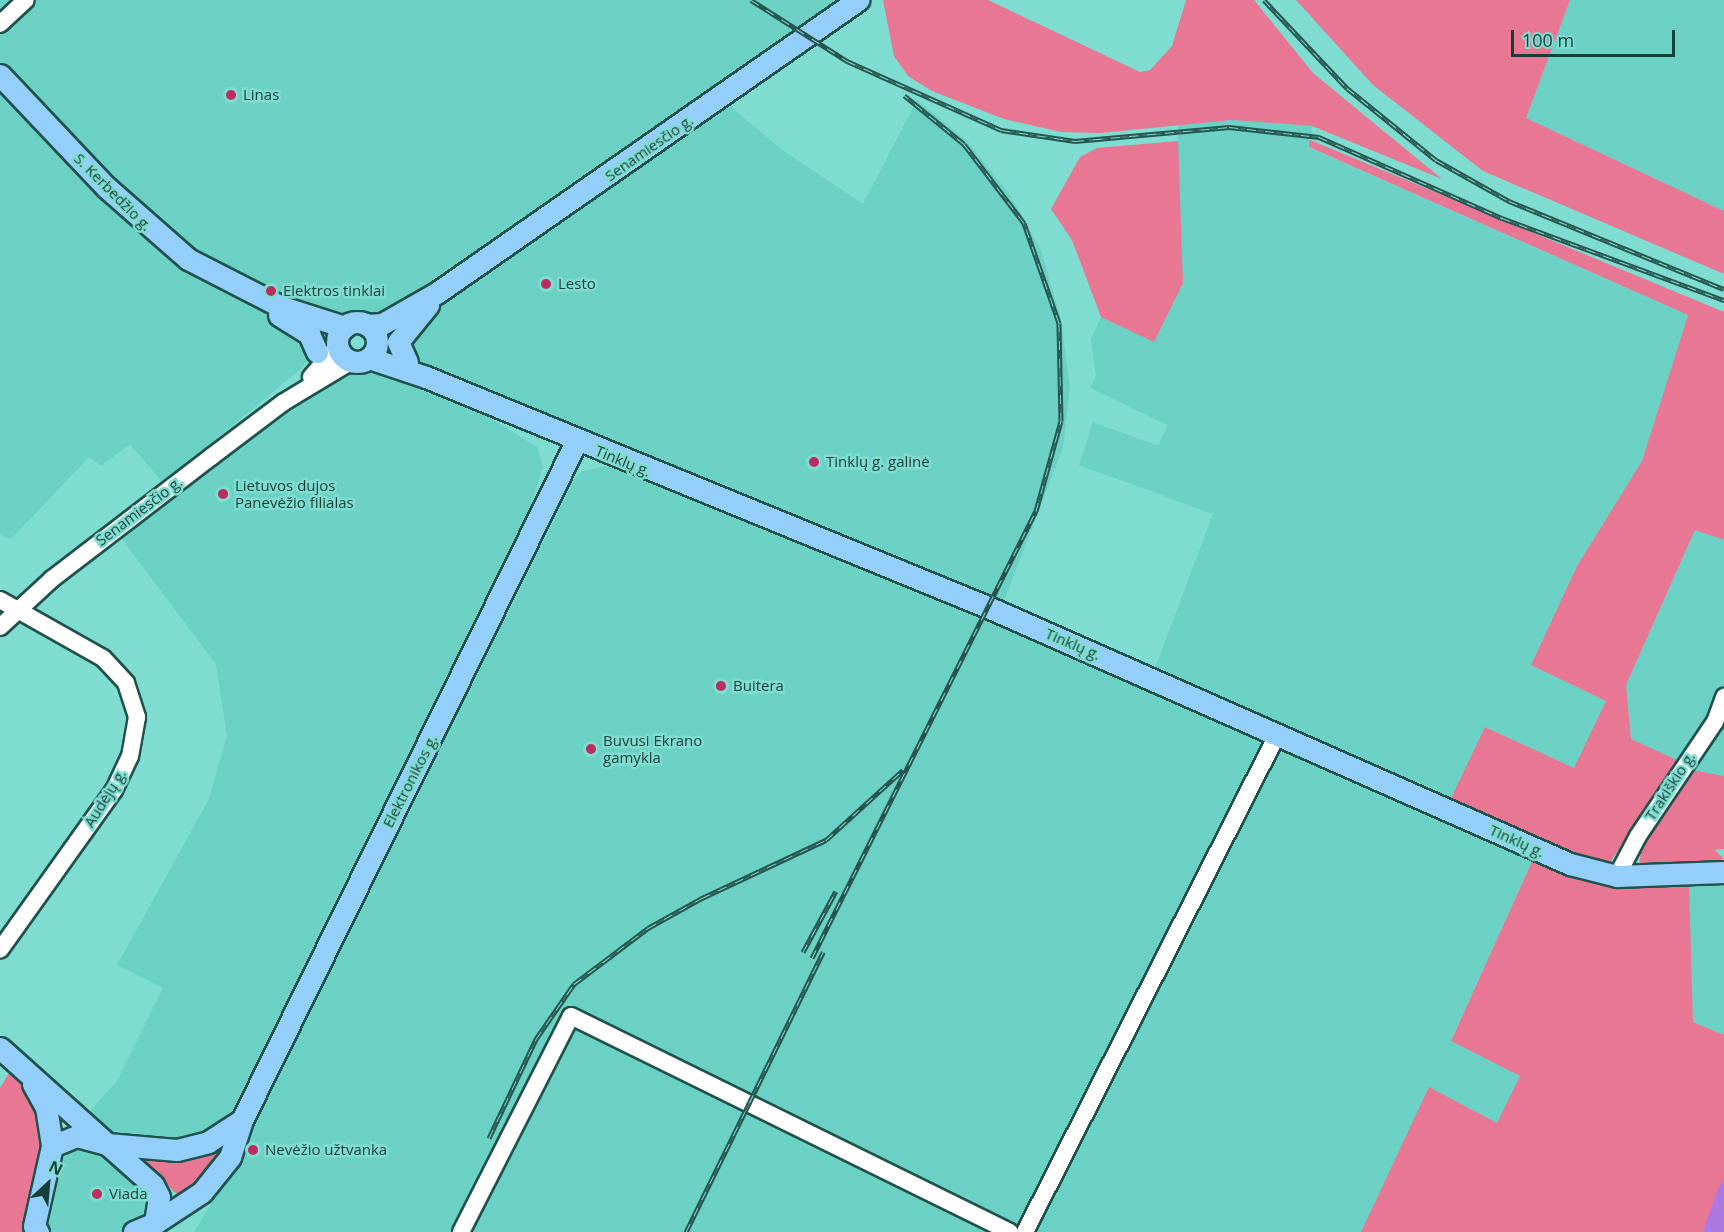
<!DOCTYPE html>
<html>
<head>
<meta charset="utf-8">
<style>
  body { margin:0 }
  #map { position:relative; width:1724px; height:1232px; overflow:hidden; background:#7fdcd0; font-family:"Open Sans",sans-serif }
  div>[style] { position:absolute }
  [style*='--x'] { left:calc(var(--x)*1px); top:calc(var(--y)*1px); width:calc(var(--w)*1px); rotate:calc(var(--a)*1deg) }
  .built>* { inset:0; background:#6ad1c4 }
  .green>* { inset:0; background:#e87794 }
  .water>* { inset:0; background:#ab78df }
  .roads { filter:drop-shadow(2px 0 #20524c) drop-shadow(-2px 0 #20524c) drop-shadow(0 2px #20524c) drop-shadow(0 -2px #20524c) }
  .minor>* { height:16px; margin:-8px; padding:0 8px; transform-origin:8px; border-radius:8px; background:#fff }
  .major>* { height:21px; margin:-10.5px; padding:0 10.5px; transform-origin:10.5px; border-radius:10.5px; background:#94cefb }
  .major>.ring { margin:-10.5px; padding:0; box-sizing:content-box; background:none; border:21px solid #94cefb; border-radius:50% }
  .rail>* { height:5px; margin-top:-2.5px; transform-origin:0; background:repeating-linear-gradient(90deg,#7fdcd0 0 9px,#26554f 0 18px); box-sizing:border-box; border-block:2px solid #26554f }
  .dots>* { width:16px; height:16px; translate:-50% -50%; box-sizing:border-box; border:3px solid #7fdcd0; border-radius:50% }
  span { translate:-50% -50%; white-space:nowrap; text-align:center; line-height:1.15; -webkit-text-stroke:5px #7fdcd0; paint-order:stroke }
  .poi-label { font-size:15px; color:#173f3a }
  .left { translate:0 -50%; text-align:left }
  .street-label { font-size:15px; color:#173f3a }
  .north { position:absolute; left:18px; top:1154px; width:60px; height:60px; -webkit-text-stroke:4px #7fdcd0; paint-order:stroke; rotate:26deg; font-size:16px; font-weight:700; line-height:24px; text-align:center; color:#173f3a }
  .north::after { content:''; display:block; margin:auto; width:21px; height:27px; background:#173f3a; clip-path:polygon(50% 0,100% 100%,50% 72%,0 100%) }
  .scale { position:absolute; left:1511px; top:30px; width:164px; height:27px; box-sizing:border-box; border:3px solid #173f3a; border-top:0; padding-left:8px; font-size:18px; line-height:21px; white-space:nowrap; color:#173f3a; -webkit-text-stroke:4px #7fdcd0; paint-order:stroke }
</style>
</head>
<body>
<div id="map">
  <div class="built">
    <div style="clip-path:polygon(0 0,850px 0,555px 209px,374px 321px,356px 316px,338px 319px,303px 367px,163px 483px,130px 444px,101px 466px,89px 457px,11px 539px,0 534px)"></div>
    <div style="clip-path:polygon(1570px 0,1724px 0,1724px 211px,1526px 118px)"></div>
    <div style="clip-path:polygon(917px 100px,967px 141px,1010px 195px,1041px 250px,1061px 320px,1070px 388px,1063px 448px,1002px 606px,408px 357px,403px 338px,416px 324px,728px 104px,782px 150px,863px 204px)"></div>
    <div style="clip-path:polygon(1232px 120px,1312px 126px,1310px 148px,1688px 315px,1642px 461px,1577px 566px,1531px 665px,1607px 701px,1574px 769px,1485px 727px,1449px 802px,1153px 674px,1213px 514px,1079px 465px,1093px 422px,1158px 446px,1168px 425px,1090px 388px,1096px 376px,1091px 339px,1101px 317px,1154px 341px,1178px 189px,1178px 124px)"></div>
    <div style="clip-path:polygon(373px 366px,461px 400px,537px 447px,543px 467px,528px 513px,246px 1097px,205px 1135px,177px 1143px,110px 1135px,87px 1114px,117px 1081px,163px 988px,117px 965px,209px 799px,227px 736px,216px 664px,118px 534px,324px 384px)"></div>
    <div style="clip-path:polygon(612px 465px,954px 603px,1534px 857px,1451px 1040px,1521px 1076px,1497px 1123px,1429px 1088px,1361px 1232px,194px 1232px,222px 1186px,575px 478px,583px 471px)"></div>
    <div style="clip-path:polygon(1695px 530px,1724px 540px,1724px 776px,1692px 770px,1631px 739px,1626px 685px)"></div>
    <div style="clip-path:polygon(1724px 880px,1724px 1035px,1693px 1022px,1689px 883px)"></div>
    <div style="clip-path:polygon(80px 1146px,99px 1154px,150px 1197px,153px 1202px,144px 1221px,119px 1232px,47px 1232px,58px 1161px)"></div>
  </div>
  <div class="green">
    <div style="clip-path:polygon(883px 0,988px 0,1140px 72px,1150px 70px,1172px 46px,1186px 0,1254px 0,1313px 73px,1442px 179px,1312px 126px,1232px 120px,1100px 133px,1061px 132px,1004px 119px,932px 91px,908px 76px,894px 56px)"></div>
    <div style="clip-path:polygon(1296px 0,1570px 0,1526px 118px,1724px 211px,1724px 274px,1483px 171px,1373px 85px)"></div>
    <div style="clip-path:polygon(1310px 140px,1724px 312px,1724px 540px,1695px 530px,1626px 685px,1631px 739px,1677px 760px,1607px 867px,1578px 860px,1449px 802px,1485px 727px,1574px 768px,1606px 701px,1531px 665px,1577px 566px,1642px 461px,1688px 315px,1309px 147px)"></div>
    <div style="clip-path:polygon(1178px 141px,1183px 283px,1154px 342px,1101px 317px,1072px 240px,1051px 209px,1080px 157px,1097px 148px)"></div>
    <div style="clip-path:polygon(1692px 770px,1724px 776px,1724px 849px,1715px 850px,1724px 859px,1699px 865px,1639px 867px,1641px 850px)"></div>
    <div style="clip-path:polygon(1534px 857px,1689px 883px,1693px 1022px,1724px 1035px,1724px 1178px,1703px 1232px,1361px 1232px,1429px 1087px,1497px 1123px,1520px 1076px,1451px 1041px)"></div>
    <div style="clip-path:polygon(9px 1073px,24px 1086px,39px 1123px,40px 1144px,23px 1232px,0 1232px,0 1088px)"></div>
    <div style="clip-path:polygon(234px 1131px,202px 1183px,179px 1196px,137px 1157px,166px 1159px)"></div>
  </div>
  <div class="water">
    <div style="clip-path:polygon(1724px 1178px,1724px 1232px,1703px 1232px,1717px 1191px)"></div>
  </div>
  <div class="roads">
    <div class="minor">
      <div style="--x:0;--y:24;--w:35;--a:-43"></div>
      <div style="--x:311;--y:377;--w:41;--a:-48.9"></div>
      <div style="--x:0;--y:600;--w:118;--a:29.4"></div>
      <div style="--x:103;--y:658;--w:34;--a:47"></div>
      <div style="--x:126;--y:683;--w:36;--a:72"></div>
      <div style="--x:137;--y:717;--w:40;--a:100"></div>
      <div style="--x:130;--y:756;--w:38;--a:115"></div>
      <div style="--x:114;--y:790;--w:196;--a:125.5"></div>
      <div style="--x:0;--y:627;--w:71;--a:-42.7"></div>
      <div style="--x:52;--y:579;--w:200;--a:-37.5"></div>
      <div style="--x:211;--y:457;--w:91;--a:-37"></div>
      <div style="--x:284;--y:402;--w:79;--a:-31.1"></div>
      <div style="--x:1617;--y:876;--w:45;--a:-62.3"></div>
      <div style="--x:1638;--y:836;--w:138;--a:-56"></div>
      <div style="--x:1715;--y:722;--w:27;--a:-70"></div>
      <div style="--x:461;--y:1232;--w:242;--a:-63"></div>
      <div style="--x:571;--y:1016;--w:489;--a:26.2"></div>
      <div style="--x:1025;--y:1232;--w:559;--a:-63.11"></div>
    </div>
    <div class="major">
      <div style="--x:0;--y:75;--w:154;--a:46.6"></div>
      <div style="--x:106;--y:187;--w:109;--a:41.3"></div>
      <div style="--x:188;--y:259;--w:106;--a:27.1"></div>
      <div style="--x:282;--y:307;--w:66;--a:17.6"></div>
      <div style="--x:279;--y:315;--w:36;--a:32"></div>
      <div style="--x:309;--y:334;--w:20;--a:66"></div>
      <div class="ring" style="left:337px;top:322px;width:19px;height:19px"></div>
      <div style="--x:367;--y:325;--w:15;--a:-4"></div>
      <div style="--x:382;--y:324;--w:64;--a:-29.7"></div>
      <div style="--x:438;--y:292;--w:512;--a:-34.81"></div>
      <div style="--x:369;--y:358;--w:60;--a:18.4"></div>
      <div style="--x:426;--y:377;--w:609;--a:22.27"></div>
      <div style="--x:990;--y:608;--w:634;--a:23.82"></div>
      <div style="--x:1570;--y:864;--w:49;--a:14.3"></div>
      <div style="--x:1617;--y:876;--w:107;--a:-2.1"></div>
      <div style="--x:407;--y:362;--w:22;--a:-114"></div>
      <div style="--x:398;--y:342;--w:48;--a:-51"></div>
      <div style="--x:0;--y:1048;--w:144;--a:41.9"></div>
      <div style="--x:107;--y:1144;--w:70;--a:4.9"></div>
      <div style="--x:177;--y:1150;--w:32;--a:-14"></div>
      <div style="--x:208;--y:1142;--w:40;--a:-32.9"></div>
      <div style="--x:33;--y:1084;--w:26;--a:61"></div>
      <div style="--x:46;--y:1107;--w:39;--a:81"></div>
      <div style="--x:155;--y:1223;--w:56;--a:-33.4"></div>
      <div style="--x:202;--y:1192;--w:45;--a:-51.3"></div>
      <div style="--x:230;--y:1157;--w:39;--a:-72"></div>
      <div style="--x:242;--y:1120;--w:756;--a:-63.77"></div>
      <div style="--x:38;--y:1232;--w:7;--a:-124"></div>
      <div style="--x:34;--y:1226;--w:82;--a:-77.3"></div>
      <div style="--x:52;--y:1146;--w:27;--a:-22"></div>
      <div style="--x:77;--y:1136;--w:31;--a:15"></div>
      <div style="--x:107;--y:1144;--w:62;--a:41.7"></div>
      <div style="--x:153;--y:1185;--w:13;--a:63"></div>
      <div style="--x:159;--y:1197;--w:26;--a:99"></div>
      <div style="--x:155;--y:1223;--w:23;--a:157"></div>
    </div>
  </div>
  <div class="rail">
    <div style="--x:751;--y:0;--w:114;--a:32.4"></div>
    <div style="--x:847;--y:61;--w:169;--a:24.1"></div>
    <div style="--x:1001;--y:130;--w:75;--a:8.5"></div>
    <div style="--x:1075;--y:141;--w:155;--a:-5.2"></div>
    <div style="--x:1229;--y:127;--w:91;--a:6.3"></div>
    <div style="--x:1319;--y:137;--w:200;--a:23.9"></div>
    <div style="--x:1502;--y:218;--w:237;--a:20.3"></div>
    <div style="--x:1264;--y:0;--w:121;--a:46.7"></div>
    <div style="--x:1347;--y:88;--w:114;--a:39"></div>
    <div style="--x:1436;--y:160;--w:84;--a:29.3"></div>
    <div style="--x:1509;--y:201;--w:232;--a:22.3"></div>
    <div style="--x:803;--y:952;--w:69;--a:-61.6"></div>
    <div style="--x:812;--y:958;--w:500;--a:-63.4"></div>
    <div style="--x:1036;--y:511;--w:93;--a:-74.5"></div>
    <div style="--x:1061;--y:421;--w:98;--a:-91.2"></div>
    <div style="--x:1059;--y:323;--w:106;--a:-109.3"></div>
    <div style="--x:1024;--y:223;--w:99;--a:-127.2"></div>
    <div style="--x:964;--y:144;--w:77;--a:-140.8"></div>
    <div style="--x:489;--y:1138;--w:110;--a:-64.6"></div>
    <div style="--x:536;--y:1039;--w:67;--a:-55.4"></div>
    <div style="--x:574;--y:984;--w:93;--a:-37.1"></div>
    <div style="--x:648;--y:928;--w:62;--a:-29.1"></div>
    <div style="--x:702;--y:898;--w:137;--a:-25.1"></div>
    <div style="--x:826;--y:840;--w:104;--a:-42.3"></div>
    <div style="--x:686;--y:1232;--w:312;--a:-63.9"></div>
  </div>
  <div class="dots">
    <div style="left:231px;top:95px;background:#bb2d5e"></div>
    <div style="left:546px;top:284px;background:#bb2d5e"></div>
    <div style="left:271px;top:291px;background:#bb2d5e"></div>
    <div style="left:814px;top:462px;background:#bb2d5e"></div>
    <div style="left:223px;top:494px;background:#bb2d5e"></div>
    <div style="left:721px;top:686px;background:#bb2d5e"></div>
    <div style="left:591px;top:749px;background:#bb2d5e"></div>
    <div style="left:253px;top:1150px;background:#bb2d5e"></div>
    <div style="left:97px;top:1194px;background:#bb2d5e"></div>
  </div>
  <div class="poi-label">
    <span class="left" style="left:243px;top:95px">Linas</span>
    <span class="left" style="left:558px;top:284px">Lesto</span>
    <span class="left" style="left:283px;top:291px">Elektros tinklai</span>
    <span class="left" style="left:826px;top:462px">Tinklų g. galinė</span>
    <span class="left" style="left:235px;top:494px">Lietuvos dujos<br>Panevėžio filialas</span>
    <span class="left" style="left:733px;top:686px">Buitera</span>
    <span class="left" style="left:603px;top:749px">Buvusi Ekrano<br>gamykla</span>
    <span class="left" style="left:265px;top:1150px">Nevėžio užtvanka</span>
    <span class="left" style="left:109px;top:1194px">Viada</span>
  </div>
  <div class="street-label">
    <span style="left:649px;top:148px;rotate:-35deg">Senamiesčio g.</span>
    <span style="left:113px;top:192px;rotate:45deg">S. Kerbedžio g.</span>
    <span style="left:623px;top:461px;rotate:22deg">Tinklų g.</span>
    <span style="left:139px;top:511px;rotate:-37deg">Senamiesčio g.</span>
    <span style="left:1073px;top:644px;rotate:23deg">Tinklų g.</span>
    <span style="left:410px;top:781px;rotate:-63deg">Elektronikos g.</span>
    <span style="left:1670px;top:786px;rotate:-57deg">Trakiškio g.</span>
    <span style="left:105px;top:798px;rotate:-58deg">Audėjų g.</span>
    <span style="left:1517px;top:841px;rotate:24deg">Tinklų g.</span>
  </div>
  <div class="north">N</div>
  <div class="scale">100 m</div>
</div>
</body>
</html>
